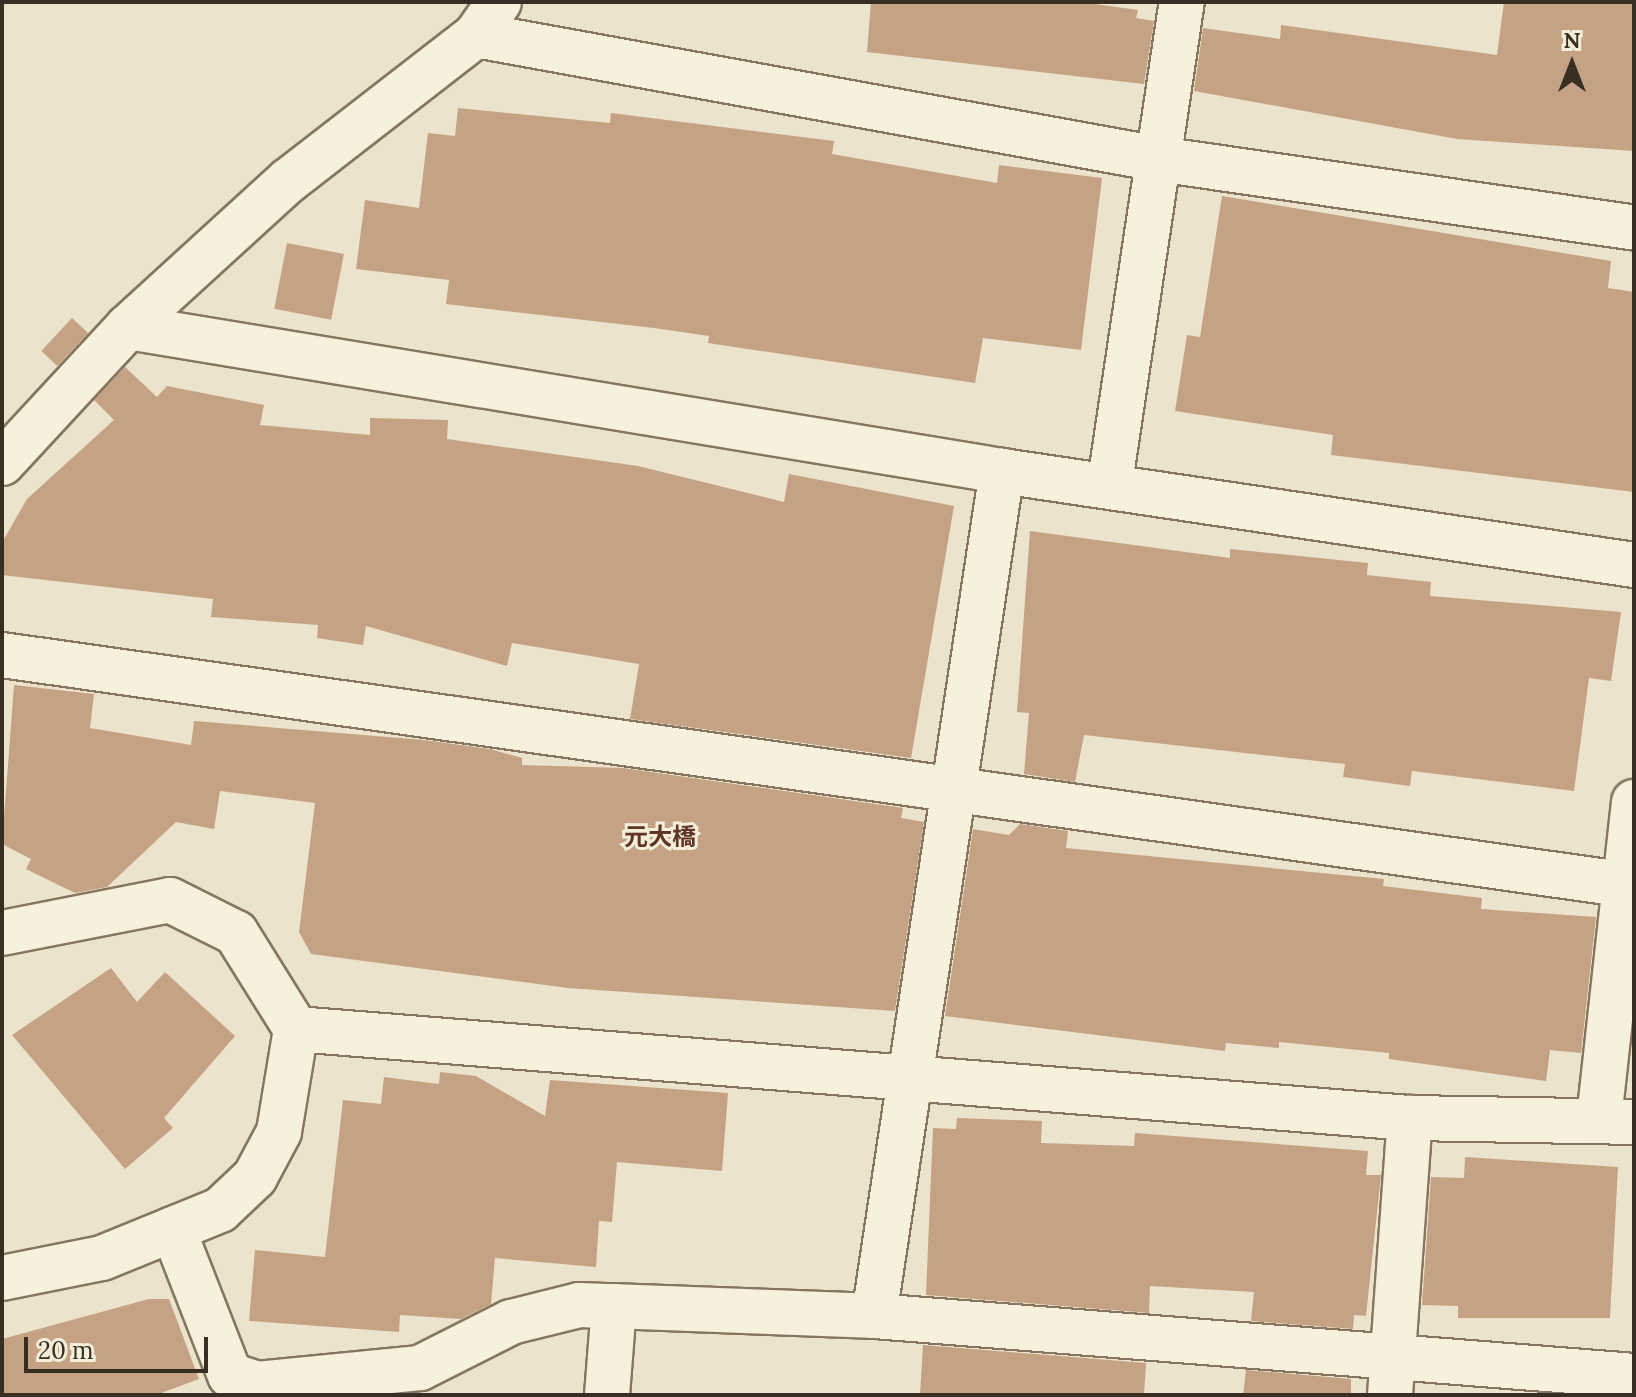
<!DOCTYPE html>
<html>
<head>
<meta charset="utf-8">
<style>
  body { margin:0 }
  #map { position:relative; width:1636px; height:1397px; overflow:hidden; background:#ebe3cb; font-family:Lora,"Noto Sans JP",serif }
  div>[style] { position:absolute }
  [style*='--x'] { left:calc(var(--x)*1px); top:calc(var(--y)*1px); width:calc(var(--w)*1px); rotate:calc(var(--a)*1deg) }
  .building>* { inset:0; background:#c5a284; transform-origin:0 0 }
  .roads { filter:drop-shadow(2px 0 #867660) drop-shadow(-2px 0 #867660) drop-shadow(0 2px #867660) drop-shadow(0 -2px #867660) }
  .street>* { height:44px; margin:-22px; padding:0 22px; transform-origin:22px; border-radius:22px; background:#f6f0dd }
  span { translate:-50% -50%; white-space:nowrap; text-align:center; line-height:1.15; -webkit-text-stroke:6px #f3edda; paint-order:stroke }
  .quarter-label { font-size:24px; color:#603526; font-weight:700 }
  .frame { position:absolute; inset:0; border:4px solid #382e22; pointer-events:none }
  .north { position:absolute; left:1532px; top:24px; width:80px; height:80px; -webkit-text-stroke:6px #f3edda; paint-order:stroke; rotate:0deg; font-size:22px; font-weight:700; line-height:32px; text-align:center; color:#382e22 }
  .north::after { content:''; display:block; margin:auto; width:28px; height:36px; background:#382e22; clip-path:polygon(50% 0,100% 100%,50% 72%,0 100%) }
  .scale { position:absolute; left:24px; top:1337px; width:184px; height:36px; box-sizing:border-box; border:4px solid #382e22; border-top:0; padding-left:10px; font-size:24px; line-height:28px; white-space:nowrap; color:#382e22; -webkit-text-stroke:6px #f3edda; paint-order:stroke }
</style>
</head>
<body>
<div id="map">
  <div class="building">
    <div style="clip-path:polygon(871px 2px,1081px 2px,1138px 10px,1136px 18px,1154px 21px,1144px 84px,867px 52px)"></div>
    <div style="clip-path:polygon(1504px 2px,1634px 2px,1634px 151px,1457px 139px,1194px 91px,1203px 28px,1280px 39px,1281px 25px,1497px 55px)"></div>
    <div style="clip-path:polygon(458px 108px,610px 123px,611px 113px,834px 141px,832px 154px,997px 183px,999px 165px,1102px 178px,1081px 350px,983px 338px,975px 383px,708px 343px,709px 336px,654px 328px,446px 304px,449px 280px,356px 269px,365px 200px,419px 208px,428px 133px,455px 136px)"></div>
    <div style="clip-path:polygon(1222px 196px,1611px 261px,1608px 288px,1634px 292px,1634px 492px,1331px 455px,1333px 435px,1175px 411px,1187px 335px,1200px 337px)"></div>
    <div style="left:287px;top:243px;width:58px;height:67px;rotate:11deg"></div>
    <div style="left:72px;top:318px;width:22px;height:45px;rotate:43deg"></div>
    <div style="clip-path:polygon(125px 367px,157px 397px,167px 386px,264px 405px,260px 425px,370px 435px,370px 418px,448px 420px,447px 439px,638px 466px,784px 502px,789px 474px,954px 506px,911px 758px,630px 719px,639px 664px,512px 643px,507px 666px,366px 626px,363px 645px,317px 638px,318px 625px,211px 617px,213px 599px,2px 575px,4px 539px,27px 499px,114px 420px,94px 400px)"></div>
    <div style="clip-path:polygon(1030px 531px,1230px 558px,1230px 549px,1368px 563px,1367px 575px,1431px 582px,1430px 596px,1621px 612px,1611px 681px,1589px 678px,1574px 791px,1412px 771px,1410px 786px,1343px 777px,1345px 764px,1084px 735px,1075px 782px,1024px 774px,1029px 713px,1017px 712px)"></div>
    <div style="clip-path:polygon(14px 685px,94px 694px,90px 728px,191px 745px,194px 721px,424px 740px,490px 749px,522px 758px,522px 765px,623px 768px,903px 808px,901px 818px,924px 822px,895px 1011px,568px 988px,311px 954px,299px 932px,315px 803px,220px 791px,214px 829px,176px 822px,107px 887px,75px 893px,26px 869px,31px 859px,2px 844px)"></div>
    <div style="clip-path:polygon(1020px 824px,1068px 831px,1066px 848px,1384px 879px,1383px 886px,1482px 898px,1481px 909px,1596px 917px,1581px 1053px,1550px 1050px,1546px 1081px,1389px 1059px,1389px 1053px,1279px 1042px,1279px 1048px,1226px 1043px,1225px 1051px,945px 1016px,973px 829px,1009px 835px)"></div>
    <div style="clip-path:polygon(111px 968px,137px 1002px,165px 972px,235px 1036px,164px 1118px,173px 1128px,125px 1169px,12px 1035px)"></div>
    <div style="clip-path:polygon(440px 1072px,476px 1076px,545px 1116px,550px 1080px,728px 1093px,722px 1171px,617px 1162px,612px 1222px,599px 1221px,596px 1267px,495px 1258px,491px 1304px,461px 1319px,400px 1315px,399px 1332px,249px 1321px,255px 1250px,325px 1257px,343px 1100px,381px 1104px,384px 1077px,439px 1084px)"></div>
    <div style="clip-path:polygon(957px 1118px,1042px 1121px,1041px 1143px,1134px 1146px,1135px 1133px,1368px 1151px,1366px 1175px,1381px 1175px,1366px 1316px,1354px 1315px,1353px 1329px,1251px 1321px,1254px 1292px,1150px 1286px,1149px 1313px,926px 1295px,933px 1128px,956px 1129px)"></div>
    <div style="clip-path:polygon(1465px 1157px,1618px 1167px,1610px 1318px,1458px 1318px,1458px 1306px,1422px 1305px,1431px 1177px,1464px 1178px)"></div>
    <div style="clip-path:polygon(149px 1299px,169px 1299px,199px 1379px,156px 1395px,2px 1395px,2px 1339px)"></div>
    <div style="clip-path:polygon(923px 1345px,1146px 1363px,1144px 1395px,920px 1395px)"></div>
    <div style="clip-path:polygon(1246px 1370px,1351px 1379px,1351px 1395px,1243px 1395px)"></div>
  </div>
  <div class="roads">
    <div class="street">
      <div style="--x:476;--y:35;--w:693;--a:10.3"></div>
      <div style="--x:1158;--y:159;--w:481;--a:8.2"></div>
      <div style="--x:128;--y:327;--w:886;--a:9.36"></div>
      <div style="--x:1002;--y:471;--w:639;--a:8.46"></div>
      <div style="--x:2;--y:463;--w:185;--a:-47.2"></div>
      <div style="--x:128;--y:327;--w:217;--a:-42.4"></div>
      <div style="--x:288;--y:181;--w:238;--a:-37.8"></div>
      <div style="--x:476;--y:35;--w:40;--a:-55.1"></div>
      <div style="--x:1110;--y:482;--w:485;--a:-81.5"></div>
      <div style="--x:2;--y:655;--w:1636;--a:8.05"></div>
      <div style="--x:2;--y:933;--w:171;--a:-11.1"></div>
      <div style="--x:170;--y:900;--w:74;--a:26.6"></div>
      <div style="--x:236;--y:933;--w:113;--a:58"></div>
      <div style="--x:296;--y:1029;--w:104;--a:99.4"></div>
      <div style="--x:279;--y:1132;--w:51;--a:118.1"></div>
      <div style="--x:255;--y:1177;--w:48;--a:136.7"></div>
      <div style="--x:220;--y:1210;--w:127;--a:157.9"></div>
      <div style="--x:102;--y:1258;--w:102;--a:168.7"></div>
      <div style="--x:296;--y:1029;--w:1118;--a:4.57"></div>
      <div style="--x:1410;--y:1118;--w:224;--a:1"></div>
      <div style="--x:1599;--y:1119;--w:319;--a:-83.7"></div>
      <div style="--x:173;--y:1229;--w:157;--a:68.7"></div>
      <div style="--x:230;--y:1375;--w:28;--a:18"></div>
      <div style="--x:257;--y:1384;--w:164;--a:-5.6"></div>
      <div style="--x:420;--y:1368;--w:102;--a:-26.8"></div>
      <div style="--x:511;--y:1322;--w:70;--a:-14"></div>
      <div style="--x:579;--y:1305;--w:35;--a:2"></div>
      <div style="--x:874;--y:1316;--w:855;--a:-81.39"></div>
      <div style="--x:607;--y:1395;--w:89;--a:-85.5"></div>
      <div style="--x:614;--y:1306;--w:260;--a:2.2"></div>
      <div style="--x:874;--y:1316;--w:762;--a:4.51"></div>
      <div style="--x:1390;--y:1395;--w:278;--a:-85.9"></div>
    </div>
  </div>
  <div class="quarter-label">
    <span style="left:660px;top:837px">元大橋</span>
  </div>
  <div class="frame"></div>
  <div class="north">N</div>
  <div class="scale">20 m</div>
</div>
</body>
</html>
